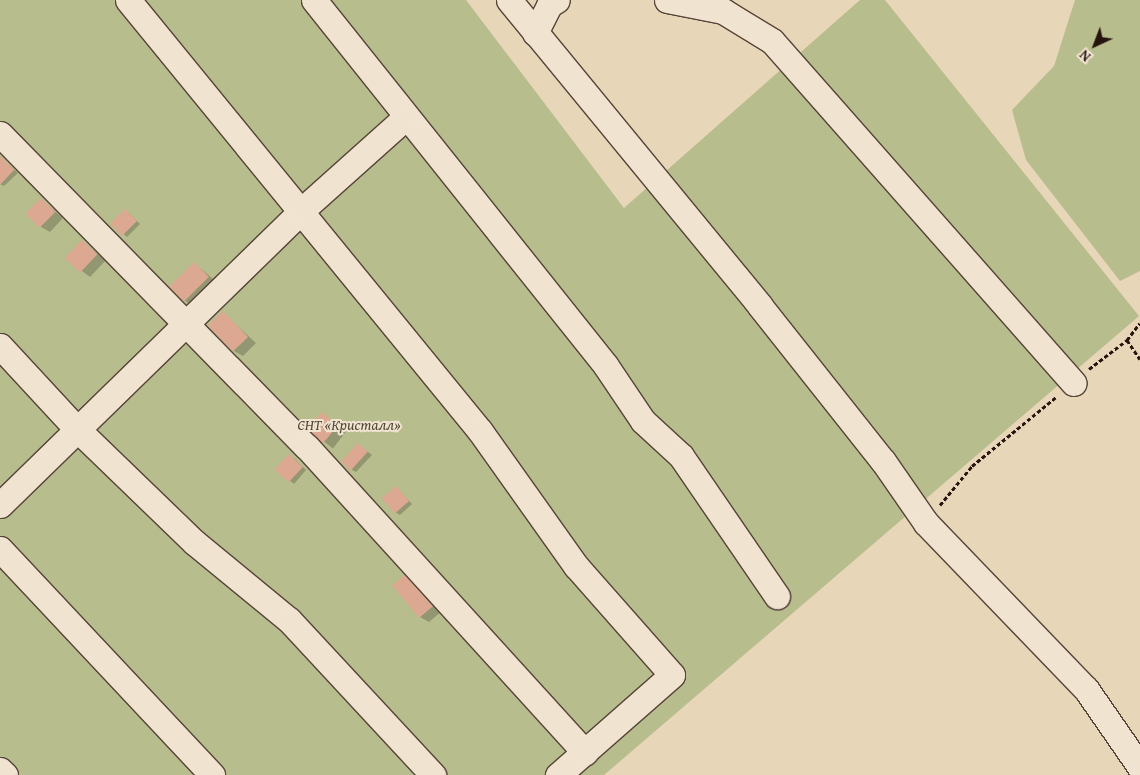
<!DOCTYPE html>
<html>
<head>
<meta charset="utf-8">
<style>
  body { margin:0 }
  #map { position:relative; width:1140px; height:775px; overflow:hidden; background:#e8d6b8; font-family:"Gentium Book Plus",serif }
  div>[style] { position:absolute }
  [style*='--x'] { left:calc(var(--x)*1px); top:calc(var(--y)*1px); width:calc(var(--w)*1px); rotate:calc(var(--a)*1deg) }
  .green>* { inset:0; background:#b8bd8e }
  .shadow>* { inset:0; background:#0003; transform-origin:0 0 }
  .building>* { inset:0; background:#dda891; transform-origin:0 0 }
  .path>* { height:3px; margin-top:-1.5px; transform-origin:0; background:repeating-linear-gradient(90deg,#26150f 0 4px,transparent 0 6.5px) }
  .roads { filter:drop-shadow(1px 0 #564539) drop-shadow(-1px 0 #564539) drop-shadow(0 1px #564539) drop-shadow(0 -1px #564539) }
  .minor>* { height:25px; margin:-12.5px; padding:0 12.5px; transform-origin:12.5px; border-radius:12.5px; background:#f0e4d1 }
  span { translate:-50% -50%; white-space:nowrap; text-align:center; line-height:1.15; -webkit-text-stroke:4px #f0e4d1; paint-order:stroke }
  .park-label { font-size:15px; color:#524735; font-style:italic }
  .north { position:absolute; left:1070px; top:20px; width:50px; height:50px; -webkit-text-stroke:4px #f0e4d1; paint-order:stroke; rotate:223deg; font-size:14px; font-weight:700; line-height:20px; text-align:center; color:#26150f }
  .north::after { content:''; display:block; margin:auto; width:18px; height:22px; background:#26150f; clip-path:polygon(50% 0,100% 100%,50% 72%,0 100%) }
</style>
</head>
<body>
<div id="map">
  <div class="green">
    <div style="clip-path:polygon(0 0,466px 0,624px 208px,860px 0,885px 0,1139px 316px,604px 775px,0 775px)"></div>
    <div style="clip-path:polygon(1075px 0,1140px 0,1140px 271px,1120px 281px,1026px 160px,1012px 110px,1054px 66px)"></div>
  </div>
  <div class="shadow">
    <div style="clip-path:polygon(0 158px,18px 173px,4px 186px,0 184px)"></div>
    <div style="clip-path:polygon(41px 200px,63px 218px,50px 232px,41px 227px)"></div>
    <div style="clip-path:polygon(129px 213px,140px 224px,127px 237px,112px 224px)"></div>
    <div style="clip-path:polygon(82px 242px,106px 260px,90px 277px,66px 259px)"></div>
    <div style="clip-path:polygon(194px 263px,218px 283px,194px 306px,185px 301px)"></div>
    <div style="clip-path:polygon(223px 313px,256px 343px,243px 356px,234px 351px)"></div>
    <div style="left:323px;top:414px;width:29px;height:21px;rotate:38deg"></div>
    <div style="clip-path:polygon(359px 445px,372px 455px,356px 472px,352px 470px)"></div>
    <div style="clip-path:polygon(294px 458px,306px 470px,294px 484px,277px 470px)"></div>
    <div style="clip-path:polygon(396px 487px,412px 504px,400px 515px,395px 512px)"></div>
    <div style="clip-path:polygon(406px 575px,442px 611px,429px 622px,420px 617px)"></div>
  </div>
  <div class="building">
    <div style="clip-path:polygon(0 156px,14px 170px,0 185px)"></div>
    <div style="left:41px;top:198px;width:20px;height:22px;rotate:45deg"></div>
    <div style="left:125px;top:209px;width:17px;height:21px;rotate:45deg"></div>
    <div style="left:82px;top:240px;width:21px;height:25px;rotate:43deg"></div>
    <div style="left:194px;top:262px;width:21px;height:35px;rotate:45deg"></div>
    <div style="left:223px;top:311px;width:36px;height:21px;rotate:46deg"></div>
    <div style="left:322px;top:412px;width:21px;height:23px;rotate:41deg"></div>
    <div style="left:358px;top:443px;width:13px;height:25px;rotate:42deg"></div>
    <div style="left:289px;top:454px;width:19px;height:21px;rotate:43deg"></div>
    <div style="left:396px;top:486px;width:20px;height:19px;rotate:49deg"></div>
    <div style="left:406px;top:574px;width:42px;height:18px;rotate:50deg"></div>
  </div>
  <div class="path">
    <div style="--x:1127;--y:340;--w:23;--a:56"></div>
    <div style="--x:1089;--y:369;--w:48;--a:-37.3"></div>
    <div style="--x:1127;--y:340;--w:21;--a:-53"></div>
    <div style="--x:940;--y:505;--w:50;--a:-50.6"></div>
    <div style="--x:972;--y:466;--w:109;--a:-39.4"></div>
  </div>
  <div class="roads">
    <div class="minor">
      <div style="--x:128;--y:0;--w:556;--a:50.76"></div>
      <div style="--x:480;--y:431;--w:166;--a:54.6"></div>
      <div style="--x:576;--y:566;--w:145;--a:48.6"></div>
      <div style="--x:672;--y:675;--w:152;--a:138.7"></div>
      <div style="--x:314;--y:0;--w:468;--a:51.4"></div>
      <div style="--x:606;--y:366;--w:66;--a:56.1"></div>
      <div style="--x:643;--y:421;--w:52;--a:42.6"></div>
      <div style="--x:681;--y:456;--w:170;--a:55.6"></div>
      <div style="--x:509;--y:0;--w:396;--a:50.6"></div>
      <div style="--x:760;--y:306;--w:198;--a:51.6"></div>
      <div style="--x:883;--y:461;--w:75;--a:55.3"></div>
      <div style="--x:926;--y:523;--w:231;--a:46.1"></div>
      <div style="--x:1086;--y:689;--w:95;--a:55.3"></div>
      <div style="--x:667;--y:0;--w:57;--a:11.1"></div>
      <div style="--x:723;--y:11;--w:57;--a:31.5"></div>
      <div style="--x:772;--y:41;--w:456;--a:48.6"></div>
      <div style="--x:535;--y:33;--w:31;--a:-63"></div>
      <div style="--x:549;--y:5;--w:9;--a:-32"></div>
      <div style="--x:0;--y:134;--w:438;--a:45.6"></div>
      <div style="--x:307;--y:447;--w:413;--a:47.7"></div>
      <div style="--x:0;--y:346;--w:112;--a:47.2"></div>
      <div style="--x:76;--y:428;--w:164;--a:44"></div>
      <div style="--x:194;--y:542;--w:123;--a:39.4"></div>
      <div style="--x:289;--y:620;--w:212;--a:47.1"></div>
      <div style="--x:0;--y:505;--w:422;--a:-44.3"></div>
      <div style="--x:302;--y:210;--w:138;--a:-41.8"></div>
      <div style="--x:0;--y:549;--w:310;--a:46.8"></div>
      <div style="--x:0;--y:770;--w:7;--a:45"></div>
    </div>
  </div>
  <div class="park-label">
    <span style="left:349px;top:425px">СНТ «Кристалл»</span>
  </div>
  <div class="north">N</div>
</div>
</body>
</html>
